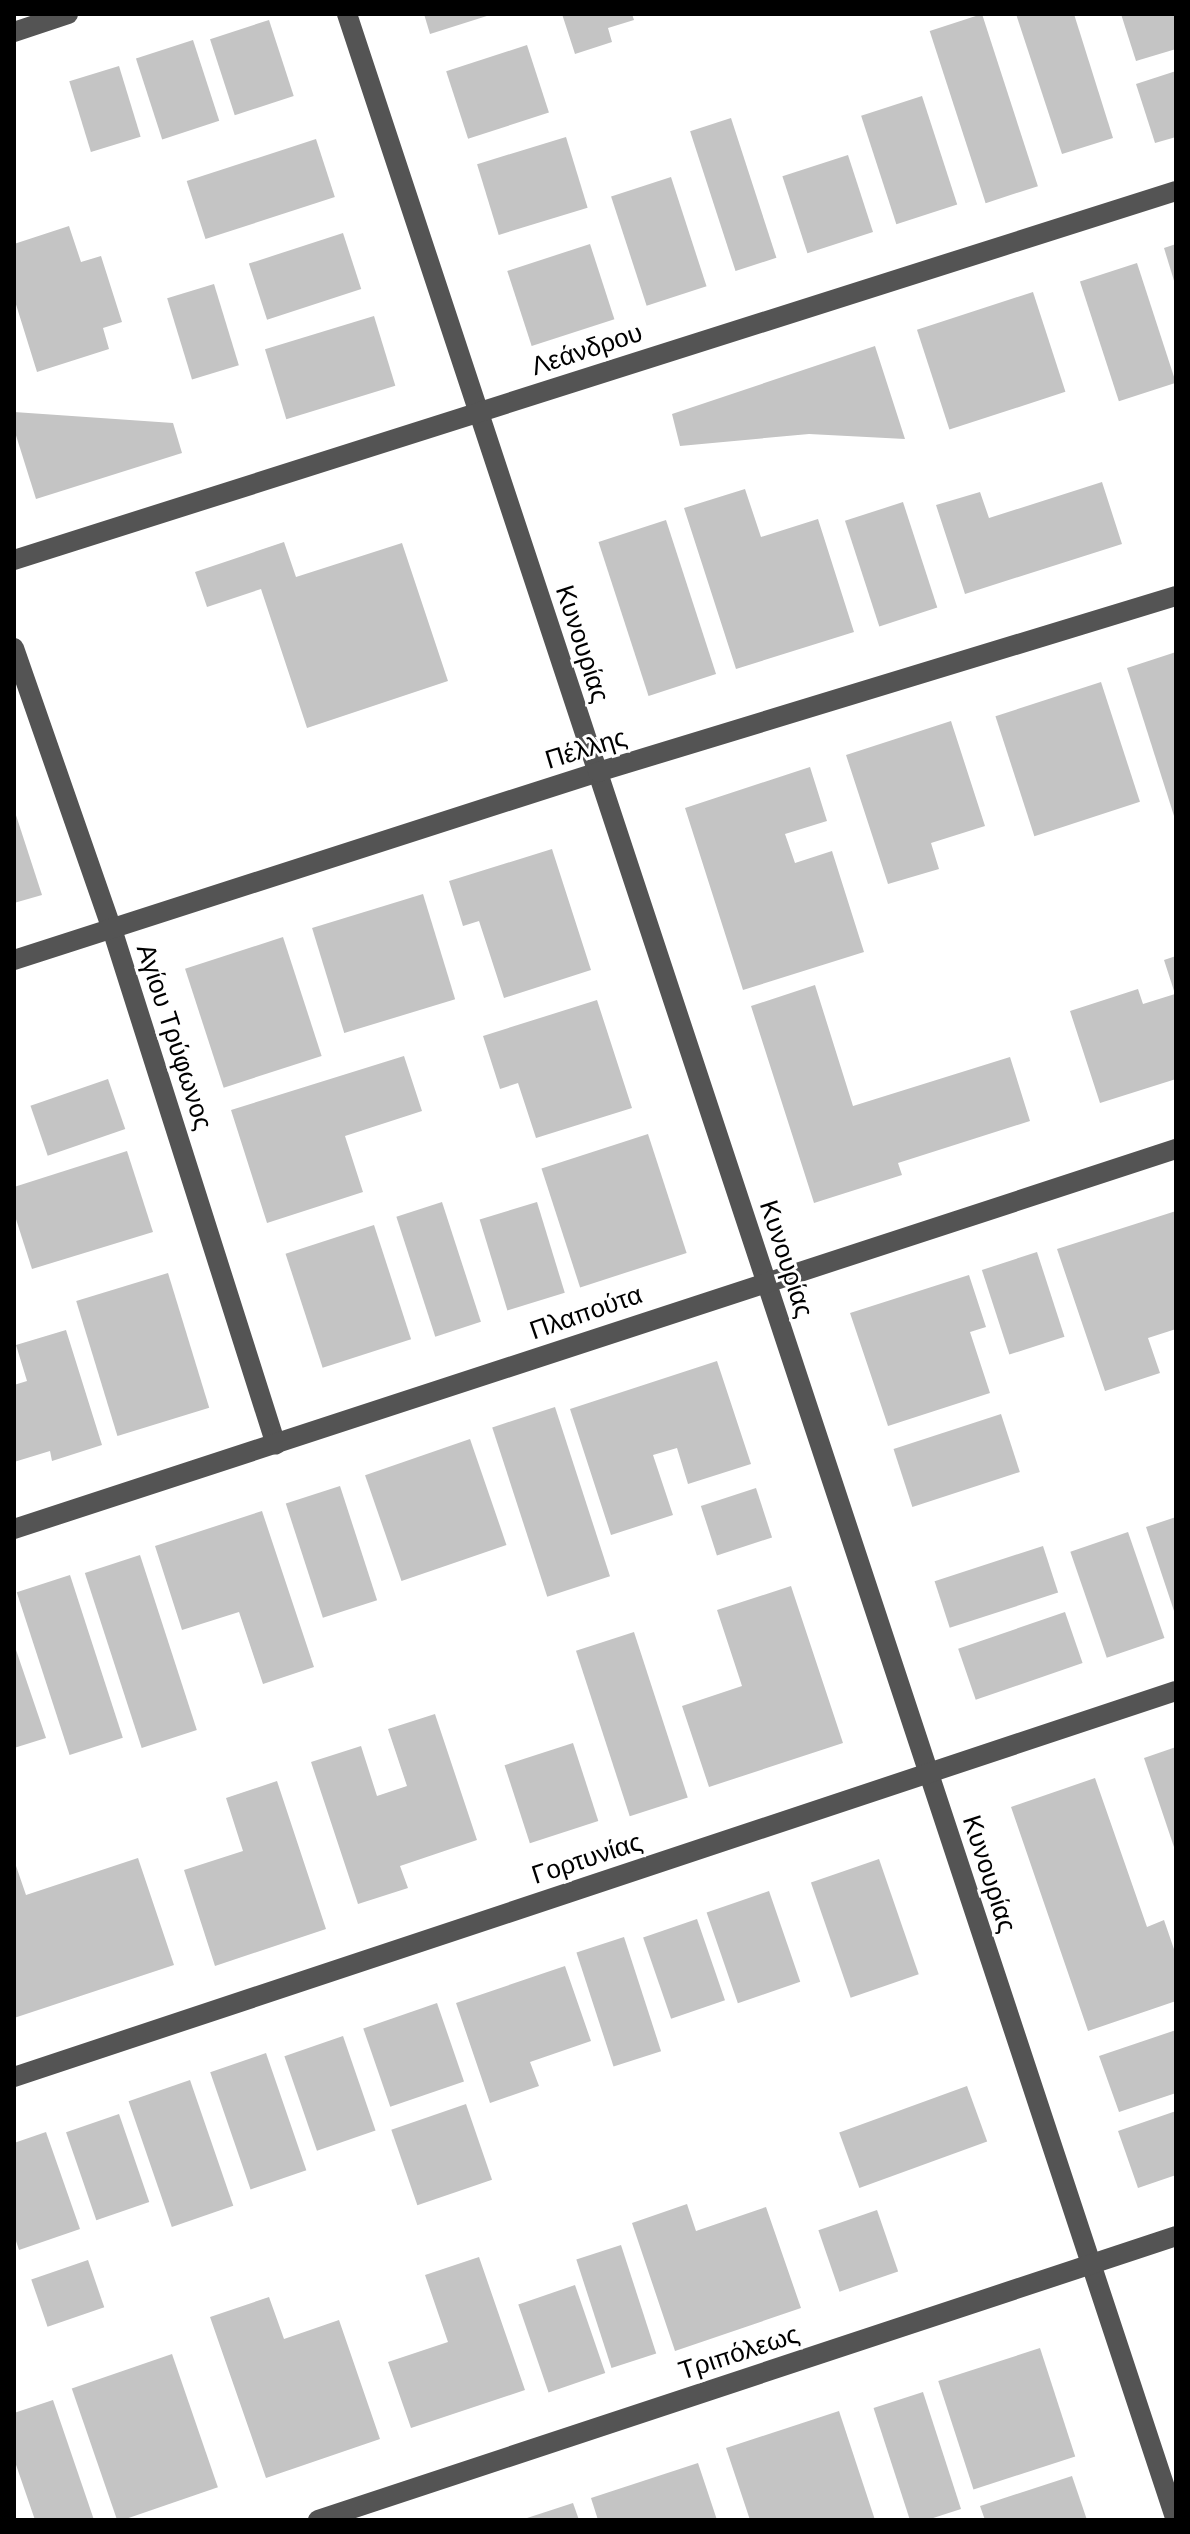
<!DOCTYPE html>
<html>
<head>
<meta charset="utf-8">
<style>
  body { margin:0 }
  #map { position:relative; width:1190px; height:2534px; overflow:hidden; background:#fff; font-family:"DM Sans",sans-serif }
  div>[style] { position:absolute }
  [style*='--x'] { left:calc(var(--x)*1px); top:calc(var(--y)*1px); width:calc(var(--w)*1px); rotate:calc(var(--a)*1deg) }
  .building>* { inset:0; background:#c4c4c4; transform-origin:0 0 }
  .minor>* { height:20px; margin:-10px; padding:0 10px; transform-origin:10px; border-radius:10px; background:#545454 }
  span { translate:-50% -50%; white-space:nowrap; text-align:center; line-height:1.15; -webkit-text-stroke:6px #fff; paint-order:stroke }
  .street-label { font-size:26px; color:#000 }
  .frame { position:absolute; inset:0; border:16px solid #000; pointer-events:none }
</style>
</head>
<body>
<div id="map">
  <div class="building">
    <div style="clip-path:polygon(424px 14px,490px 14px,490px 15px,430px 34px)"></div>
    <div style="clip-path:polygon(562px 14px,632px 14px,634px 20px,608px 28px,612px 42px,575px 54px)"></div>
    <div style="left:982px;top:14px;width:181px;height:55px;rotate:72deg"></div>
    <div style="clip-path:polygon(1016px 14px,1074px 14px,1113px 138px,1062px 154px)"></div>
    <div style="clip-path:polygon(1121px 14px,1176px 14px,1176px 49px,1136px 61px)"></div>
    <div style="left:269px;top:20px;width:80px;height:62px;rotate:72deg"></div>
    <div style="left:193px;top:40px;width:85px;height:60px;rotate:72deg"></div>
    <div style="left:527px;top:45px;width:71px;height:85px;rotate:72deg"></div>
    <div style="left:119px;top:66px;width:74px;height:52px;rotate:73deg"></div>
    <div style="clip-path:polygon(1176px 71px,1176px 137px,1155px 143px,1136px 84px)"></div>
    <div style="left:922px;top:96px;width:114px;height:64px;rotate:72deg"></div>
    <div style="left:731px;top:118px;width:147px;height:43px;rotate:72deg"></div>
    <div style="left:566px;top:137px;width:74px;height:93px;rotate:73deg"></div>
    <div style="left:316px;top:139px;width:61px;height:136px;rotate:72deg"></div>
    <div style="left:848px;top:155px;width:81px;height:69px;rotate:72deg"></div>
    <div style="left:671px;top:177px;width:115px;height:63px;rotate:72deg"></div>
    <div style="clip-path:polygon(69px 226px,81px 262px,101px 256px,122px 322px,103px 328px,109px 349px,37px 372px,14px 298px,14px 244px)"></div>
    <div style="left:343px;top:233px;width:59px;height:99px;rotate:72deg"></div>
    <div style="left:590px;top:244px;width:79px;height:87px;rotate:72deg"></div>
    <div style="clip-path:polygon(1176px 244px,1176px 284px,1175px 284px,1164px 248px)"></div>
    <div style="left:1137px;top:263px;width:126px;height:60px;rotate:72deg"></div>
    <div style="left:214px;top:284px;width:85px;height:49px;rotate:73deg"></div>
    <div style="left:1033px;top:292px;width:105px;height:122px;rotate:72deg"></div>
    <div style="left:374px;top:316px;width:73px;height:114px;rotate:73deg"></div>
    <div style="clip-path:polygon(875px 346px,905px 439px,809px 434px,680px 446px,672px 414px)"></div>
    <div style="clip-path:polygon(14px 412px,173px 423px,182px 453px,36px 499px,14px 429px)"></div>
    <div style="clip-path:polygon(1102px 482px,1122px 544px,965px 594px,936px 505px,980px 492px,989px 518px)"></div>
    <div style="clip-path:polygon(745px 489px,761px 537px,818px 519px,854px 632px,736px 669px,684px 508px)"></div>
    <div style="left:903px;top:502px;width:111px;height:61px;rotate:72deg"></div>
    <div style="left:666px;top:520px;width:162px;height:71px;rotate:72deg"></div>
    <div style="clip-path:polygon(284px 542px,296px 577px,402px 543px,448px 681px,307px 728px,261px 589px,207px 607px,195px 572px)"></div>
    <div style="clip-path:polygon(1176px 652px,1176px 818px,1175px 819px,1127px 668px)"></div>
    <div style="left:1101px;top:682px;width:126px;height:111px;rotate:72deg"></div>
    <div style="clip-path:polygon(951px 721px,985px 826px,931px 843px,939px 869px,888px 884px,846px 755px)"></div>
    <div style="clip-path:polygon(810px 767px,827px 821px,785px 834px,795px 863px,832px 851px,864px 952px,743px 990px,685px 808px)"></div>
    <div style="clip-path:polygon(14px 809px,42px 895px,14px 903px)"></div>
    <div style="clip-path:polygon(552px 849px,591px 970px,504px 998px,479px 921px,463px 926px,449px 881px)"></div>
    <div style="left:423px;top:894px;width:110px;height:116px;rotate:73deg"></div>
    <div style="left:283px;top:937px;width:125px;height:103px;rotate:72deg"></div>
    <div style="clip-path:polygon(1176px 956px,1176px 1079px,1100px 1103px,1070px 1011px,1138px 989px,1143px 1004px,1175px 994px,1164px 960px)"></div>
    <div style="clip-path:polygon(815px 985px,853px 1106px,1010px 1057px,1030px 1121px,898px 1163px,902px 1175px,814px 1203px,751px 1006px)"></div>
    <div style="clip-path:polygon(597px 1000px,632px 1108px,536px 1138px,518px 1083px,500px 1089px,483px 1036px)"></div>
    <div style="clip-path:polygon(404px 1056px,422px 1111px,345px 1136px,363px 1192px,267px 1223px,231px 1110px)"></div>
    <div style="left:108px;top:1079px;width:53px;height:82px;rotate:71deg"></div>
    <div style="left:648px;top:1134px;width:125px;height:112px;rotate:72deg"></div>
    <div style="clip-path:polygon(127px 1151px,153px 1232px,32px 1269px,14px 1213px,14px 1187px)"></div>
    <div style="left:442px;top:1202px;width:126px;height:48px;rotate:72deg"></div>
    <div style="left:537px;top:1202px;width:95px;height:60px;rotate:73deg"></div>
    <div style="clip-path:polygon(1176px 1211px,1176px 1329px,1148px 1338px,1160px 1373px,1105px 1391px,1057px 1249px)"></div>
    <div style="left:374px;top:1225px;width:120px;height:93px;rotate:72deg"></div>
    <div style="left:1037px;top:1252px;width:89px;height:58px;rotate:72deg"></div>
    <div style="left:168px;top:1273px;width:141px;height:96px;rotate:73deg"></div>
    <div style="clip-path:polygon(969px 1275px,986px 1327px,970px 1332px,990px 1393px,888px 1426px,850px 1313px)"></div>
    <div style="clip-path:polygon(66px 1330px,102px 1445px,52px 1461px,50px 1451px,14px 1462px,14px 1385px,27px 1381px,16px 1345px)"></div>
    <div style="clip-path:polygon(717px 1361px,751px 1464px,688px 1484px,677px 1448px,653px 1455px,673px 1515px,611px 1535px,570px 1409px)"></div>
    <div style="left:555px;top:1407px;width:178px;height:66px;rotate:72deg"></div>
    <div style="left:1001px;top:1414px;width:61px;height:113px;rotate:72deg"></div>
    <div style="left:470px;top:1439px;width:112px;height:111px;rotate:71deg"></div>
    <div style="left:340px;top:1486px;width:120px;height:57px;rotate:72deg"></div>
    <div style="left:756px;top:1488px;width:52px;height:58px;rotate:72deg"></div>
    <div style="clip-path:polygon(262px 1511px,314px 1667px,263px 1684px,239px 1612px,182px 1630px,155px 1546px)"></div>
    <div style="clip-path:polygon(1176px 1517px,1176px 1614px,1175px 1614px,1146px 1527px)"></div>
    <div style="left:1128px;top:1532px;width:112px;height:61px;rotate:71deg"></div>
    <div style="left:1043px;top:1546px;width:49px;height:114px;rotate:72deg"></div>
    <div style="left:140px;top:1555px;width:184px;height:58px;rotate:72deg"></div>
    <div style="left:70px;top:1575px;width:171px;height:56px;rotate:72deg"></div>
    <div style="clip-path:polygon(791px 1586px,843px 1743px,709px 1787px,682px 1706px,742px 1686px,717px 1610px)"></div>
    <div style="left:1065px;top:1612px;width:54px;height:113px;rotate:71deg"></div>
    <div style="left:634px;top:1632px;width:174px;height:61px;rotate:72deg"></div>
    <div style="clip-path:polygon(14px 1644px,46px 1738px,14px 1748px)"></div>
    <div style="clip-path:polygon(435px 1714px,477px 1840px,400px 1866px,408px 1888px,358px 1904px,311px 1762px,361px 1746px,377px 1796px,407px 1786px,388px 1729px)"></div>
    <div style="left:573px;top:1743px;width:82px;height:72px;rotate:72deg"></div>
    <div style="clip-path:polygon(1176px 1747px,1176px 1850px,1175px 1850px,1144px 1758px)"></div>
    <div style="clip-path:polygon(1095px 1778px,1147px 1927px,1164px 1920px,1176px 1955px,1176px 2001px,1088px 2031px,1011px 1807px)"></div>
    <div style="clip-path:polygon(277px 1781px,326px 1929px,215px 1966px,184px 1870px,243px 1851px,226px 1798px)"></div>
    <div style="clip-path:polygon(138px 1858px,174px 1965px,14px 2018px,14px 1860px,26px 1895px)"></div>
    <div style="left:879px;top:1859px;width:122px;height:72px;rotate:71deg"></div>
    <div style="left:769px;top:1891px;width:96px;height:66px;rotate:71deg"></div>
    <div style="left:697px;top:1919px;width:86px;height:57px;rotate:71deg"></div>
    <div style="left:624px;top:1937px;width:120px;height:50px;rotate:72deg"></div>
    <div style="clip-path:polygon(565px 1966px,591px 2041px,530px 2062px,539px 2086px,490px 2103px,456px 2003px)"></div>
    <div style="left:437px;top:2003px;width:83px;height:78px;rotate:71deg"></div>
    <div style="clip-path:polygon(1176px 2030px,1176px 2093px,1119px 2112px,1099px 2056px)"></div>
    <div style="left:343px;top:2036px;width:100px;height:62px;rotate:71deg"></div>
    <div style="left:266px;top:2053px;width:124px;height:59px;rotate:71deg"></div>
    <div style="left:190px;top:2080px;width:133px;height:65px;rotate:71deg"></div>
    <div style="left:967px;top:2086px;width:59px;height:136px;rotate:70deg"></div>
    <div style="left:466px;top:2104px;width:80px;height:79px;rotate:71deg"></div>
    <div style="clip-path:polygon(1176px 2111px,1176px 2175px,1138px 2188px,1118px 2131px)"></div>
    <div style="left:119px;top:2114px;width:93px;height:56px;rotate:71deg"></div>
    <div style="clip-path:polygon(46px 2132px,80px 2229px,19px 2250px,14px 2235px,14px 2143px)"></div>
    <div style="clip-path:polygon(687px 2204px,696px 2231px,766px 2207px,801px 2308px,675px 2351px,632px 2223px)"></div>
    <div style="left:877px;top:2210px;width:65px;height:62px;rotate:71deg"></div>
    <div style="left:621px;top:2245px;width:114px;height:47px;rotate:72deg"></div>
    <div style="clip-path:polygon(479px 2257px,525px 2390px,411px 2428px,388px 2362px,448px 2342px,425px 2275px)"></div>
    <div style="left:88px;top:2260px;width:50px;height:60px;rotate:71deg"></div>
    <div style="left:575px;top:2285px;width:93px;height:60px;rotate:71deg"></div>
    <div style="clip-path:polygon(269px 2297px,284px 2339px,339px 2320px,380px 2439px,266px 2478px,210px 2317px)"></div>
    <div style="left:1040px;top:2348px;width:114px;height:107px;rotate:72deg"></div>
    <div style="left:172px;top:2354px;width:141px;height:106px;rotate:71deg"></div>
    <div style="left:923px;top:2392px;width:123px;height:52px;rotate:72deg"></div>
    <div style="clip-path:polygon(53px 2400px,94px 2520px,35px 2520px,14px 2459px,14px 2413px)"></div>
    <div style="clip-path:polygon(839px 2411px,875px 2520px,750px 2520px,726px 2448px)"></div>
    <div style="clip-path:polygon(698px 2463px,717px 2520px,598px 2520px,591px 2498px)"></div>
    <div style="clip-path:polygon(1072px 2476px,1087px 2520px,985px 2520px,980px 2506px)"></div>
    <div style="clip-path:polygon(573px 2503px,579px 2520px,524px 2520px,524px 2519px)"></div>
  </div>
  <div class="minor">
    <div style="--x:347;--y:14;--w:2640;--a:71.7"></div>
    <div style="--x:14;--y:32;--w:57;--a:-18.4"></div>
    <div style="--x:14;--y:560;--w:1219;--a:-17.62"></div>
    <div style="--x:14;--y:648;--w:298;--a:70.8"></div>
    <div style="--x:112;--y:929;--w:541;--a:72.37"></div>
    <div style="--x:14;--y:960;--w:614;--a:-17.84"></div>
    <div style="--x:598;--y:772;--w:604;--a:-16.94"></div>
    <div style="--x:14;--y:1529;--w:1223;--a:-18.11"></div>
    <div style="--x:14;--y:2077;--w:1224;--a:-18.38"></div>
    <div style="--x:318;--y:2520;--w:904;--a:-18.31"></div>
  </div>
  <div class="street-label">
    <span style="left:587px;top:350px;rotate:-18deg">Λεάνδρου</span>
    <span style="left:582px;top:644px;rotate:72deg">Κυνουρίας</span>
    <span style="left:586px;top:749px;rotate:-17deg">Πέλλης</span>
    <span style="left:174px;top:1037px;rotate:72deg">Αγίου Τρύφωνος</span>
    <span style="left:786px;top:1259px;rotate:72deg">Κυνουρίας</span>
    <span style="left:586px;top:1313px;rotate:-19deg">Πλαπούτα</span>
    <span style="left:587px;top:1859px;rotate:-18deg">Γορτυνίας</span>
    <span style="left:989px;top:1874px;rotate:72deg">Κυνουρίας</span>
    <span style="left:739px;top:2353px;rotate:-18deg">Τριπόλεως</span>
  </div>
  <div class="frame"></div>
</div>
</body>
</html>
